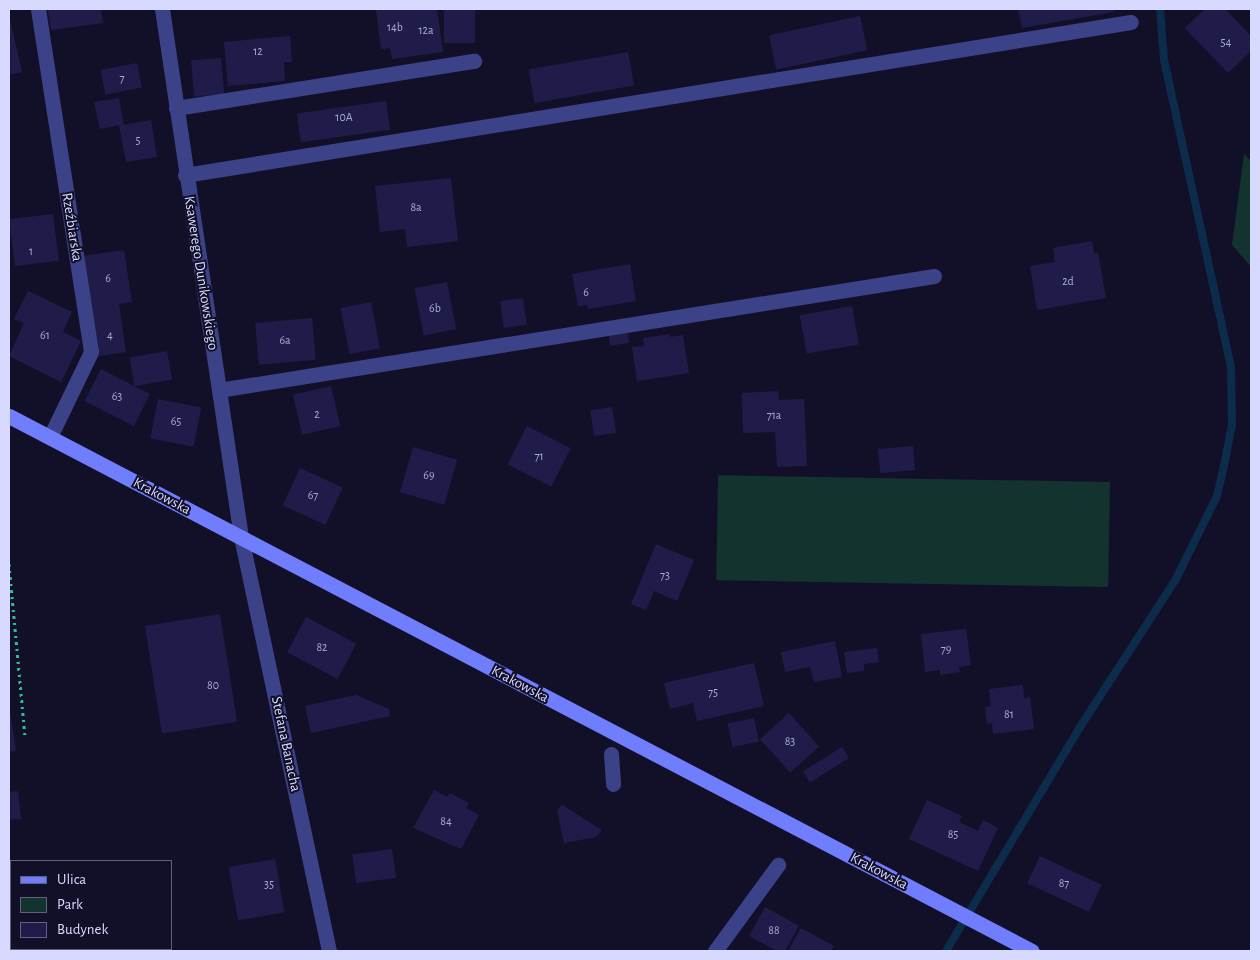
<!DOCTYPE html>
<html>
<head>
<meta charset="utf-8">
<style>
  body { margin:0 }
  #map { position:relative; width:1260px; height:960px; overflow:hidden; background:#121029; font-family:"Alegreya Sans",sans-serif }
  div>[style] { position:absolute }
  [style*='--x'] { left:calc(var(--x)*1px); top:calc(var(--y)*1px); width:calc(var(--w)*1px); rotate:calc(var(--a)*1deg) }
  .green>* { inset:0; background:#13332e; transform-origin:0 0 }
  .stream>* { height:8px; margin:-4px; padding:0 4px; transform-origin:4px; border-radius:4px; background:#0d2b4b }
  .building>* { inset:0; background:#201c4a; transform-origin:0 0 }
  .path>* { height:3px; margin-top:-1.5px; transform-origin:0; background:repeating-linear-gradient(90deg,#31baa1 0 2.5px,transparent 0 6.5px) }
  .lane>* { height:15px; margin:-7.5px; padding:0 7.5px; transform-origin:7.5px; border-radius:7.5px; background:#3c4287 }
  .street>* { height:15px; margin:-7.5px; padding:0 7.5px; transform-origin:7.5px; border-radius:7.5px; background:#3c4287 }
  .secondary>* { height:15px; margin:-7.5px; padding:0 7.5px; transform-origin:7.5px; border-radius:7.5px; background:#707efe }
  span { translate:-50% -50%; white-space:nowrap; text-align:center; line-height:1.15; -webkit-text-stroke:4px #121029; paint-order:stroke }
  .number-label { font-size:12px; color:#aaaad2 }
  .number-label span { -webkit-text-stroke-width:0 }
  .street-label { font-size:15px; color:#d8d9ff }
  .frame { position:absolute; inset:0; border:10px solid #d8d9ff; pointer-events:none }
  .legend { position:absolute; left:10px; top:860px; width:162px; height:90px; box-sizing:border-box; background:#121029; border:1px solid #61607f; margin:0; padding:6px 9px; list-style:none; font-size:15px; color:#d8d9ff }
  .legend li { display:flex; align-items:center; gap:10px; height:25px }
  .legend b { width:25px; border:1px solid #61607f }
</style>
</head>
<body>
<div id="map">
  <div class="green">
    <div style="clip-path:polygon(1244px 154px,1251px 161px,1251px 267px,1232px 245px)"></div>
    <div style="left:1110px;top:482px;width:105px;height:392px;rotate:91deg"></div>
  </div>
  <div class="stream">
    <div style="--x:946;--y:951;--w:261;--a:-59.1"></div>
    <div style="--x:1080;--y:727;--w:176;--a:-57"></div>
    <div style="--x:1176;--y:579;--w:93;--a:-63.7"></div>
    <div style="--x:1217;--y:496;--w:31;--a:-77"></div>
    <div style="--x:1224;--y:466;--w:42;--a:-79"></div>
    <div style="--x:1232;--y:425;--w:58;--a:-91"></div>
    <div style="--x:1231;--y:367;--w:314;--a:-102.3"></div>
    <div style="--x:1164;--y:60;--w:51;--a:-94.5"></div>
  </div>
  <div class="building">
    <div style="clip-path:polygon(48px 9px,101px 9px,103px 23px,51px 30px)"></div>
    <div style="clip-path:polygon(376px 9px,437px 9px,443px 52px,392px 59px,390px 48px,381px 49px)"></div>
    <div style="left:444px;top:9px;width:31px;height:34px"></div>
    <div style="clip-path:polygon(1018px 9px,1113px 9px,1113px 12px,1022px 28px)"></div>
    <div style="clip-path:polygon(1205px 9px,1225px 9px,1251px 36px,1251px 51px,1228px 73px,1185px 28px)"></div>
    <div style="clip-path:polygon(9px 15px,22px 72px,9px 75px)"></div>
    <div style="left:860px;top:16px;width:35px;height:93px;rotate:78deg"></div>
    <div style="clip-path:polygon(290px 36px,292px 62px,284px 62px,285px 81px,228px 86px,224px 42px)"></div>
    <div style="left:628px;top:52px;width:34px;height:101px;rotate:80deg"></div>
    <div style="left:221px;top:58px;width:36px;height:30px;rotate:85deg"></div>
    <div style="left:137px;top:63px;width:25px;height:37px;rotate:79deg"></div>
    <div style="clip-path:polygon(119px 98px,124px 125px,151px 120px,157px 157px,126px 162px,119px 125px,100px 129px,94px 102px)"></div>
    <div style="left:386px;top:101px;width:29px;height:90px;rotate:82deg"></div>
    <div style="clip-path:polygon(451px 178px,458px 241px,407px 247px,405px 229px,380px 232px,375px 186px)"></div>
    <div style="left:53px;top:214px;width:47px;height:44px;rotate:83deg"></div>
    <div style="clip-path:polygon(1092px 241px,1094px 253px,1098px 253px,1106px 298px,1037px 310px,1030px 266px,1055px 262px,1053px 248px)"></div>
    <div style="clip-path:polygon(124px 250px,132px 302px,119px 304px,126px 352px,100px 356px,83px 256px)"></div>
    <div style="clip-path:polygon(630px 264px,636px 301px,588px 309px,587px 305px,578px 306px,572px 274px)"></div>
    <div style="left:447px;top:282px;width:48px;height:33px;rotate:79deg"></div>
    <div style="clip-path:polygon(28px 291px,72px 312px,63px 332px,81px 341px,61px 382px,9px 356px,24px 323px,14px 319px)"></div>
    <div style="left:523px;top:298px;width:27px;height:23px;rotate:82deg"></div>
    <div style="left:371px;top:302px;width:47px;height:31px;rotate:79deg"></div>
    <div style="left:852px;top:306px;width:39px;height:53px;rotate:80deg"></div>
    <div style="left:312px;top:318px;width:42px;height:57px;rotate:85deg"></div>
    <div style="left:627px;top:330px;width:13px;height:19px;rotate:81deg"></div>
    <div style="clip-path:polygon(670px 334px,670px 337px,683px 335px,689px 373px,637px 381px,632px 347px,644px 346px,643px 338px)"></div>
    <div style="left:167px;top:351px;width:29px;height:38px;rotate:80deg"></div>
    <div style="left:101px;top:369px;width:55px;height:36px;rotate:27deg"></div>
    <div style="left:331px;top:386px;width:41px;height:39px;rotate:77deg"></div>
    <div style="clip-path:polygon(778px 391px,779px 400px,804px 399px,807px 466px,777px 467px,775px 432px,743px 433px,742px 393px)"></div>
    <div style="left:158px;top:399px;width:44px;height:40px;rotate:11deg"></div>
    <div style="left:612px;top:407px;width:26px;height:22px;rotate:81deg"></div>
    <div style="left:527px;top:426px;width:49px;height:43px;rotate:27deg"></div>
    <div style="left:913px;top:446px;width:24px;height:35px;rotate:85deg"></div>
    <div style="left:413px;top:447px;width:46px;height:47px;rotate:16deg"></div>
    <div style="left:300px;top:468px;width:47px;height:41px;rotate:25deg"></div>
    <div style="clip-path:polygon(656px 544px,694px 560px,677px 601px,654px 591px,646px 610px,631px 604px)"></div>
    <div style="left:220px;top:614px;width:109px;height:76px;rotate:81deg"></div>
    <div style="left:306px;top:617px;width:57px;height:40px;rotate:28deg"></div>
    <div style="clip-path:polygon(966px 629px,971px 665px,959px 667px,960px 672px,940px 675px,940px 670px,925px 672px,921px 634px)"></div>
    <div style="clip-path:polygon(835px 641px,842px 677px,814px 682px,810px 667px,785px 672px,781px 652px)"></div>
    <div style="clip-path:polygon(877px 648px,879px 662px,864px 664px,864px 671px,847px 673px,844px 652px)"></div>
    <div style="clip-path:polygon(754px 663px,764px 706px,697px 721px,693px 703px,670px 709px,664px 683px)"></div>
    <div style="clip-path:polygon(1023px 685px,1024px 698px,1030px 697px,1034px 729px,993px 734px,992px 723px,987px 724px,985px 707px,991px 706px,989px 689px)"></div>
    <div style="clip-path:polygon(356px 695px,389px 709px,390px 716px,311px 733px,305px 706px)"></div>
    <div style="clip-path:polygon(9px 705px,16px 751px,9px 752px)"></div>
    <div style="left:789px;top:713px;width:45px;height:39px;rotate:48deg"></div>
    <div style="left:754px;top:718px;width:24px;height:27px;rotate:78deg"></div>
    <div style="left:842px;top:747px;width:13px;height:46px;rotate:58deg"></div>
    <div style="clip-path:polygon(434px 790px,447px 797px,450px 793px,469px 803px,466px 808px,479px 815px,461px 849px,413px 828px)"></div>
    <div style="clip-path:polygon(18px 791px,21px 819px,9px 820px,9px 792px)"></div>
    <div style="clip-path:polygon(927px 800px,962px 816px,959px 822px,978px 831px,983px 820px,998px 828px,978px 871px,909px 839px)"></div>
    <div style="clip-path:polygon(562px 805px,602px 830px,596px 837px,564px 843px,557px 810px)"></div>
    <div style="left:392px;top:849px;width:29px;height:40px;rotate:82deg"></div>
    <div style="left:1040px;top:856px;width:68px;height:30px;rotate:25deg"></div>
    <div style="left:275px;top:859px;width:54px;height:47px;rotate:80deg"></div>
    <div style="clip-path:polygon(765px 907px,799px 926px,785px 951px,777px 951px,749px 936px)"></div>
    <div style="clip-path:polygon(801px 928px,834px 946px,831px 951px,788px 951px)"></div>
  </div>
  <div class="path">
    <div style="--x:9;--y:564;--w:175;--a:84.7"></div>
  </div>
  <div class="lane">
    <div style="--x:176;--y:108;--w:302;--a:-9"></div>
    <div style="--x:185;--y:175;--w:958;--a:-9.19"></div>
    <div style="--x:219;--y:390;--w:724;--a:-9.06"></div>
  </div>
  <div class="street">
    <div style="--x:38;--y:9;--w:347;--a:81.2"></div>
    <div style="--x:91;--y:352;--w:94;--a:115.8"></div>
    <div style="--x:162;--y:9;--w:534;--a:81.49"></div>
    <div style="--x:241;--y:537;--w:423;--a:78"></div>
    <div style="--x:611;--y:754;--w:30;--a:86"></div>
    <div style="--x:715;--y:951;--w:107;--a:-53.8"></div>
  </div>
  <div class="secondary">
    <div style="--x:9;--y:416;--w:1154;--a:27.61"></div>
  </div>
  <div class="number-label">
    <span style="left:395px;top:28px">14b</span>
    <span style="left:426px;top:31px">12a</span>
    <span style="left:1226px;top:43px">54</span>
    <span style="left:258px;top:52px">12</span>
    <span style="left:122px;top:79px">7</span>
    <span style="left:344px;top:118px">10A</span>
    <span style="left:138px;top:141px">5</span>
    <span style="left:416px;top:208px">8a</span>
    <span style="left:31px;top:252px">1</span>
    <span style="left:108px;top:279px">6</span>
    <span style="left:1068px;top:282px">2d</span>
    <span style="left:586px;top:293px">6</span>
    <span style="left:435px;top:309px">6b</span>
    <span style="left:45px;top:336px">61</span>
    <span style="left:110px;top:336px">4</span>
    <span style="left:285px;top:341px">6a</span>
    <span style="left:117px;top:397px">63</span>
    <span style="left:317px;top:415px">2</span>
    <span style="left:774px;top:416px">71a</span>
    <span style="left:176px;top:422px">65</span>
    <span style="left:539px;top:457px">71</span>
    <span style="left:429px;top:476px">69</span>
    <span style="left:313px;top:496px">67</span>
    <span style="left:665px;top:576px">73</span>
    <span style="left:322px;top:648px">82</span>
    <span style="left:946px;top:650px">79</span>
    <span style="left:213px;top:686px">80</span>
    <span style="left:713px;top:693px">75</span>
    <span style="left:1009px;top:715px">81</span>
    <span style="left:790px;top:742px">83</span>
    <span style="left:446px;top:822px">84</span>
    <span style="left:953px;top:835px">85</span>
    <span style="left:1064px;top:884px">87</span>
    <span style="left:269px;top:885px">35</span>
    <span style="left:774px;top:931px">88</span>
  </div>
  <div class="street-label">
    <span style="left:72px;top:227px;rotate:81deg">Rzeźbiarska</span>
    <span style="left:201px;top:273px;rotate:81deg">Ksawerego Dunikowskiego</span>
    <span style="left:162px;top:496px;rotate:28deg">Krakowska</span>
    <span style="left:520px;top:684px;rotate:28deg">Krakowska</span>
    <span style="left:286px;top:744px;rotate:78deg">Stefana Banacha</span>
    <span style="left:879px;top:871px;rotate:28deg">Krakowska</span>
  </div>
  <div class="frame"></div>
  <ul class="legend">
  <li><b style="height:6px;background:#707efe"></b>Ulica</li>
  <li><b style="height:14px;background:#13332e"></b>Park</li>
  <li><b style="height:14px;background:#201c4a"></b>Budynek</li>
  </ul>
</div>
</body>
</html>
